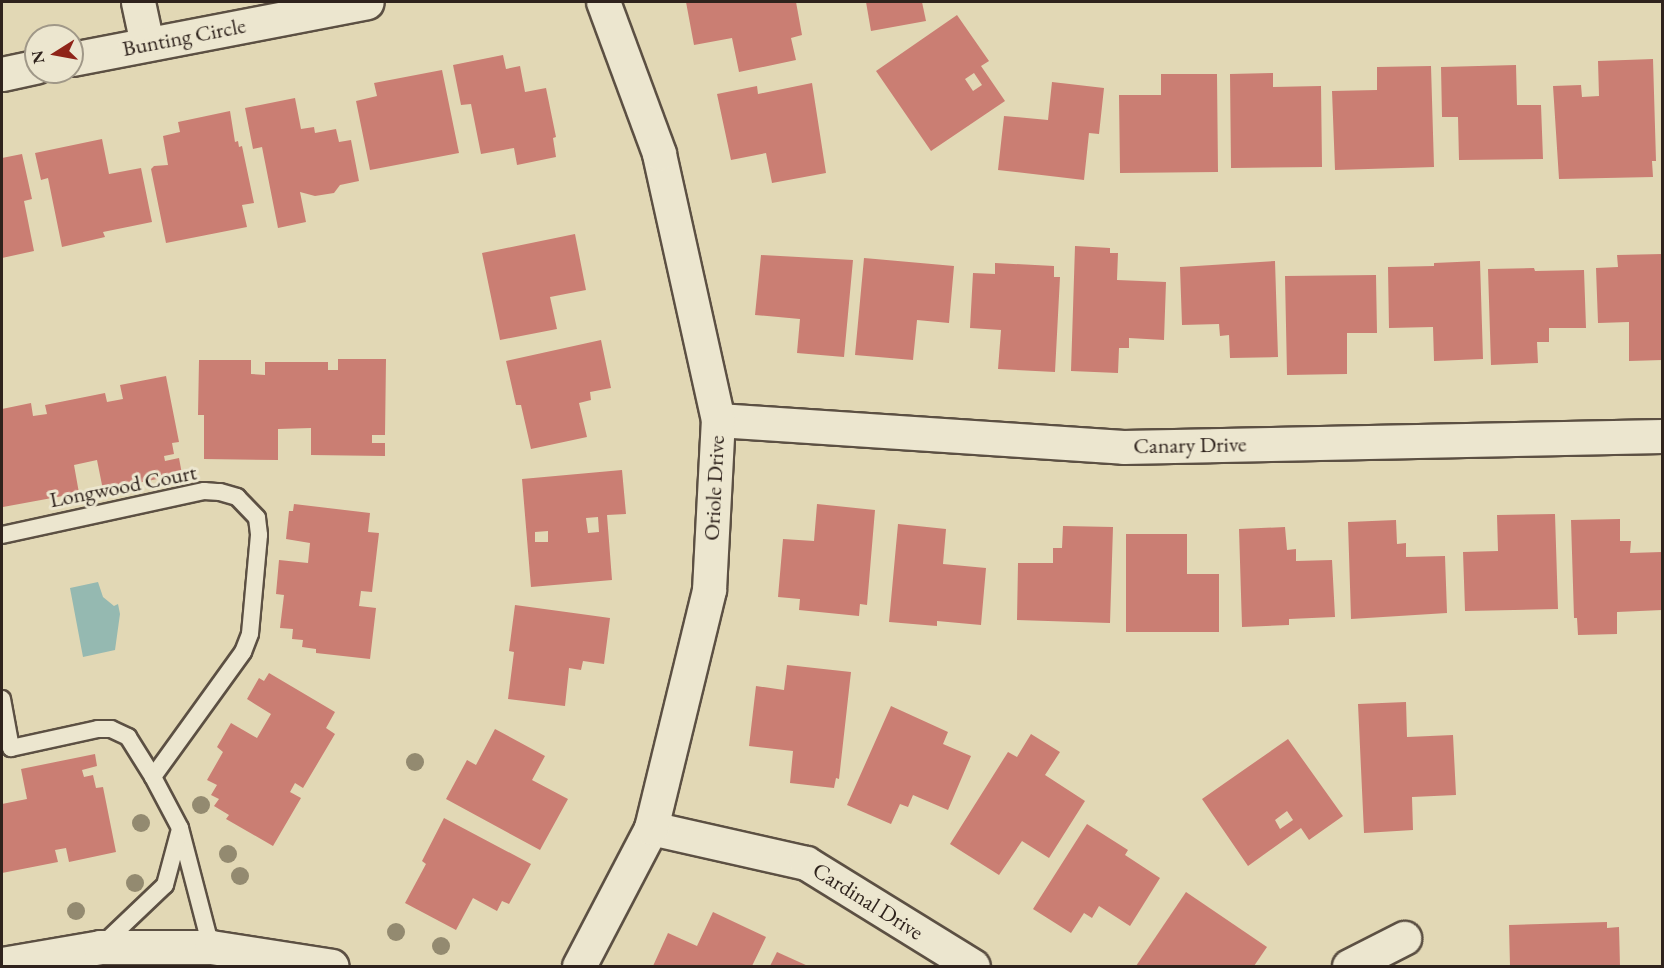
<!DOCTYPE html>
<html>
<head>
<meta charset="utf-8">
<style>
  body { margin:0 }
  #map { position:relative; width:1664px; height:968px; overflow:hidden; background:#e2d8b5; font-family:"EB Garamond",serif }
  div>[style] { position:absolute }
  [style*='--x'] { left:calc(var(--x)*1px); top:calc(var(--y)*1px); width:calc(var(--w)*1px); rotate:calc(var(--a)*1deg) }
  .water>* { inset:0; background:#95b9b1 }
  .building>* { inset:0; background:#ca7e73 }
  .roads { filter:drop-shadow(2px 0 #5c5043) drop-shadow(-2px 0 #5c5043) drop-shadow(0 2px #5c5043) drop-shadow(0 -2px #5c5043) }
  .service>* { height:16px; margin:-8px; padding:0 8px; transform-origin:8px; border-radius:8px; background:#ece6cf }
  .minor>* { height:33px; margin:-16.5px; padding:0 16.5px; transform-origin:16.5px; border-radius:16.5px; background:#ece6cf }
  .secondary>* { height:33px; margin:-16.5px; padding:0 16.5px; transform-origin:16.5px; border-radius:16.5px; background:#ece6cf }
  .trees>* { width:18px; height:18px; margin:-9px; border-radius:50%; background:#938a70 }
  span { translate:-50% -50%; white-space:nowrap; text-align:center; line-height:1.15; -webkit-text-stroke:6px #ece6cf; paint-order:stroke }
  .street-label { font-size:22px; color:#2f231d }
  .frame { position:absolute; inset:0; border:3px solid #2f231d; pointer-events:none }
  .north { position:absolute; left:24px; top:24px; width:60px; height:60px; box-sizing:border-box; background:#ece6cf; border:2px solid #a09888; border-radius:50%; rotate:259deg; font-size:16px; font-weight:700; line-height:24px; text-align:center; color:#2f231d }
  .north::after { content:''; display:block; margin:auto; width:21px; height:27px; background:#8f2418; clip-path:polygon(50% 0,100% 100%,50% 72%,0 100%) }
</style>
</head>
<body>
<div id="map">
  <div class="water">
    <div style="clip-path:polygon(98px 582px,103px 597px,114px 606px,118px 604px,120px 614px,115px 650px,83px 657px,70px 588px)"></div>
  </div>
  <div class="building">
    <div style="clip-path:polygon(686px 2px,796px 2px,802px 35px,791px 38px,796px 60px,739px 72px,732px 38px,694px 45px)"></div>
    <div style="clip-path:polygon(866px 2px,922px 2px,926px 21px,871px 31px)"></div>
    <div style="clip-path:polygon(evenodd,957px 15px,989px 61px,981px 66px,1005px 101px,931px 151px,876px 71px,957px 15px,974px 73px,982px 85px,973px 91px,965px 79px,974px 73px)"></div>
    <div style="clip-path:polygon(503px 55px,506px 69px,520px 66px,525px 92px,546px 88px,556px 137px,553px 138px,556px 157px,517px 165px,514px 148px,481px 154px,471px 104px,461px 105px,453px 65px)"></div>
    <div style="clip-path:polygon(1653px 59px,1656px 161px,1652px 161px,1653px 177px,1559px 179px,1553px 86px,1581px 85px,1582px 97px,1599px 96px,1598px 61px)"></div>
    <div style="clip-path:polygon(1516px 65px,1517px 105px,1541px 105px,1543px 159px,1459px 160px,1458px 117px,1442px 117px,1441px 67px)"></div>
    <div style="clip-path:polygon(1431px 66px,1434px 167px,1335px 170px,1332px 91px,1377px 90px,1377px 67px)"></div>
    <div style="clip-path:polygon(442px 70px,459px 153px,370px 170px,356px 101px,377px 96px,374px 83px)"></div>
    <div style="clip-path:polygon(1273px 73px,1273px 87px,1321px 86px,1322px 167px,1231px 168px,1230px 74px)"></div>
    <div style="clip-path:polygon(1161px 74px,1217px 74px,1218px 172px,1120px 173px,1119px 95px,1161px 95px)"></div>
    <div style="clip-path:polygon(1052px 82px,1104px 88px,1099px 134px,1089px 133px,1084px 180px,998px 170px,1004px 116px,1048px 120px)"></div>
    <div style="clip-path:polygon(812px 83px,826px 173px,772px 183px,766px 153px,731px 160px,717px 94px,757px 86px,758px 94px)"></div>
    <div style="clip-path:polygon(295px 98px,301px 129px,314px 127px,315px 133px,336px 129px,339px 142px,351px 140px,359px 181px,340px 185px,334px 193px,315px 196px,300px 192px,306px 222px,278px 228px,262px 147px,253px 149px,245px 108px)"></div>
    <div style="clip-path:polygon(230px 111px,235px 142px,238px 141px,239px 147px,242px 146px,254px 203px,242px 205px,247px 227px,166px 243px,151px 169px,154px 166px,168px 165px,163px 136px,180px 132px,178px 122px)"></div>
    <div style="clip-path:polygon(102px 139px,109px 174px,141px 168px,152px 222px,103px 232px,105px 237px,62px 247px,48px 178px,41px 180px,35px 153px)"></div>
    <div style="clip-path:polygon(22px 154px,32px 199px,24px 201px,34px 251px,2px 258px,2px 158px)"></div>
    <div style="clip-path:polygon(575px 234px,586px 290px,550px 297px,557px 329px,500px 340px,482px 253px)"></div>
    <div style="clip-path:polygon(1075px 246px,1110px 248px,1110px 253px,1118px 253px,1117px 280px,1166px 282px,1164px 340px,1129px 338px,1129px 348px,1119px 348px,1118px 373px,1071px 371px)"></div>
    <div style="clip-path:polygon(1662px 254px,1662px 360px,1629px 361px,1629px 322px,1598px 323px,1596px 268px,1618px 267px,1617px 255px)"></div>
    <div style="clip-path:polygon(761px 255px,853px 260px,844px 357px,797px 353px,800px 319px,755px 315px)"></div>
    <div style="clip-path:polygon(864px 258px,954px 266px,949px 323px,917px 320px,913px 360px,855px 355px)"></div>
    <div style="clip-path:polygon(1275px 261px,1278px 357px,1230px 358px,1229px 335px,1220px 336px,1219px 324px,1182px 325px,1180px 267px)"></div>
    <div style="clip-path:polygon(1480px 261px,1483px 359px,1434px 361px,1433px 327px,1389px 328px,1388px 267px,1434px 266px,1434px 263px)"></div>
    <div style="clip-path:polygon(995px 263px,1054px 266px,1054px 277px,1060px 277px,1055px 372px,998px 369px,1001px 330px,970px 328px,973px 273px,995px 274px)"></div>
    <div style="clip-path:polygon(1534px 268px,1535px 271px,1584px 270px,1586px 328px,1549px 328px,1549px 342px,1537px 342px,1538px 363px,1491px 365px,1488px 269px)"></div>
    <div style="clip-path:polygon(1376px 275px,1377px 333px,1347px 333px,1347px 374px,1287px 375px,1285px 276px)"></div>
    <div style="clip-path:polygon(601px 340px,611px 388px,590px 392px,591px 400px,579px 403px,587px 437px,531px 449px,521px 405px,516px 405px,506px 361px)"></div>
    <div style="clip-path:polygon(338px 359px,386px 359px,385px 435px,372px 435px,372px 443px,385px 443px,385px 456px,311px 455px,311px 428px,278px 429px,278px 460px,204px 459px,204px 415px,198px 415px,199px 360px,251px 360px,251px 374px,265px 375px,265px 362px,328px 362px,328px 370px,338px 370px)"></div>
    <div style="clip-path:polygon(166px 376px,179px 442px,172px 443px,174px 454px,164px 456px,165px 461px,179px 458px,182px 474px,103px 490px,97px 460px,74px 465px,79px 493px,3px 507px,2px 409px,31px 403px,33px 416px,47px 414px,45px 405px,105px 393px,107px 402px,123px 399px,120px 385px)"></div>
    <div style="clip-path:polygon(evenodd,622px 470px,626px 514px,607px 515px,612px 580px,531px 587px,522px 479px,622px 470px,598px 517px,599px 532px,588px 533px,586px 518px,598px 517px,622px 470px,548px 531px,548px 542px,535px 542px,535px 532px,548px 531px)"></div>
    <div style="clip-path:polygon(294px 504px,370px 513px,368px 532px,379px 533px,372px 592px,361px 591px,359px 606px,376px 608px,370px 659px,316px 653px,316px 649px,302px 647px,303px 640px,292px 639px,293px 629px,280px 628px,284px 595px,276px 594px,279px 560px,308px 563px,310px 543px,286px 539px,289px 511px,293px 511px)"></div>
    <div style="clip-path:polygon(817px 504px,875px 510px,867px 605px,860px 604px,859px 616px,799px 610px,800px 599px,778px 597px,783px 539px,814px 541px)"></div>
    <div style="clip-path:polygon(1555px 514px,1558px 609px,1465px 611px,1463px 552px,1498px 551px,1497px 515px)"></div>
    <div style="clip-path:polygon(1620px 519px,1620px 541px,1631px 541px,1630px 553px,1662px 552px,1662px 610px,1617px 612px,1617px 634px,1578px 635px,1577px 618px,1574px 618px,1571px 520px)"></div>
    <div style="clip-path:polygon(1396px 520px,1397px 544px,1406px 543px,1406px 557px,1445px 556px,1447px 613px,1351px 619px,1348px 522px)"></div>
    <div style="clip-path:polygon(898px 524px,946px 529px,943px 564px,986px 568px,981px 625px,937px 621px,937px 626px,889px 622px)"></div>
    <div style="clip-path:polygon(1063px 526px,1113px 527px,1110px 623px,1017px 620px,1018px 563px,1053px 563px,1053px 548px,1062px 548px)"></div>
    <div style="clip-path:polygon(1285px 527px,1287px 550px,1296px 549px,1296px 561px,1332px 560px,1335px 617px,1289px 619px,1289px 625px,1242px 627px,1239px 529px)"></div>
    <div style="clip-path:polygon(1126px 534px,1187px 534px,1187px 574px,1219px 574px,1219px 632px,1126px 632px)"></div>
    <div style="clip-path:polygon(515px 605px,610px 618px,604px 664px,583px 661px,581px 670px,569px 668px,565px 706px,508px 699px,514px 652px,509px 651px)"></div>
    <div style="clip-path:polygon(787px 665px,851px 672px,839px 779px,836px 778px,834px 788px,790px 783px,793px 751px,749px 746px,756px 686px,784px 690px)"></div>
    <div style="clip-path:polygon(269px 673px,335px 712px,326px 728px,335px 734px,303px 788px,295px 783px,290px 792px,301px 798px,273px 846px,226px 819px,229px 815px,214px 806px,219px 799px,211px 795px,217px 785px,207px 780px,223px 752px,217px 747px,231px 723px,257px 738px,271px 714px,247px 699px,259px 678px,264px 681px)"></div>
    <div style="clip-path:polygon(1406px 702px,1407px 737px,1453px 735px,1456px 795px,1412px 797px,1413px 830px,1364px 833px,1358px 704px)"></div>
    <div style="clip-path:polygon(891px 706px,948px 732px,943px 744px,971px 756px,948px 810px,913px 795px,908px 807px,900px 804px,891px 824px,847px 805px)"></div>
    <div style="clip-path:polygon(495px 729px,545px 756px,532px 780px,568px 799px,540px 850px,446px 799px,467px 760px,476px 765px)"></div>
    <div style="clip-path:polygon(1031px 734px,1060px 752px,1045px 775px,1085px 801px,1049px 858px,1022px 841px,999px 875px,950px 844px,1008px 752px,1017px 757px)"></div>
    <div style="clip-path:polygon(evenodd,1288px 739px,1343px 816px,1309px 840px,1301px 828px,1248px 866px,1202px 799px,1288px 739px,1287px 811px,1293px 820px,1280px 829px,1275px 820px,1287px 811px)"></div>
    <div style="clip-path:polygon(95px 754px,97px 766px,82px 770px,84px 777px,93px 775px,96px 788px,103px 787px,116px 852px,69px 862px,66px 848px,55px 850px,58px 862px,2px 873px,2px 804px,27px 799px,21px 769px)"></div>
    <div style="clip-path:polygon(444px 818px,531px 864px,509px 904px,502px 901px,497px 911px,473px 898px,456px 930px,405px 903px,426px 864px,422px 861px)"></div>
    <div style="clip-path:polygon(1087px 824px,1128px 850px,1125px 855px,1160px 878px,1130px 926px,1099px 906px,1092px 918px,1084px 913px,1071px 933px,1033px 909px)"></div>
    <div style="clip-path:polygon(1186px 892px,1267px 947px,1254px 966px,1136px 966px)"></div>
    <div style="clip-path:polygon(713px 912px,766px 937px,752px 966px,653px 966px,668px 933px,697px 946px)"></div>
    <div style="clip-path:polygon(1607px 922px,1607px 928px,1619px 927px,1620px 966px,1510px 966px,1509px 925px)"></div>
    <div style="clip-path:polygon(777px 952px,808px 966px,770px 966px)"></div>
  </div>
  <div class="roads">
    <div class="service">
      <div style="--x:2;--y:535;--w:207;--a:-12.3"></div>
      <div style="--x:204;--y:491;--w:16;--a:4"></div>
      <div style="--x:220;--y:492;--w:18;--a:16"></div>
      <div style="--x:237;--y:497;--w:29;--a:46"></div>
      <div style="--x:257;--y:518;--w:17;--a:83"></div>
      <div style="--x:259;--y:535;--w:99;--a:95.2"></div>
      <div style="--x:250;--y:634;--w:19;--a:111"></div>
      <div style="--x:243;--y:652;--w:154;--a:125.8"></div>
      <div style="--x:153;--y:777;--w:58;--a:62.1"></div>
      <div style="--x:180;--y:828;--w:123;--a:75.4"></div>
      <div style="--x:2;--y:699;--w:50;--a:79.6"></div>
      <div style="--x:11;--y:748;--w:89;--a:-12.3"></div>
      <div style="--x:98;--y:729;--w:13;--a:0"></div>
      <div style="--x:111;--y:729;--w:19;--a:25"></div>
      <div style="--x:128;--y:737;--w:47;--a:58"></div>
      <div style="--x:102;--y:945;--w:87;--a:-43.6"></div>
      <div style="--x:165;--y:885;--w:58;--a:-75"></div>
    </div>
    <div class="minor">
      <div style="--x:138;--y:2;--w:43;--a:77.9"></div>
      <div style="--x:72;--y:59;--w:300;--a:-10.9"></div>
      <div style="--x:2;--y:74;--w:35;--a:-12"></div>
      <div style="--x:718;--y:420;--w:406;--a:3.8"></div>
      <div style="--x:1123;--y:447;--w:539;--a:-1.17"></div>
      <div style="--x:651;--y:828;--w:159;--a:12.7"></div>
      <div style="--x:806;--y:863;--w:196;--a:31.7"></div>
      <div style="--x:579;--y:966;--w:156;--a:-62.4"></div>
      <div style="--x:651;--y:828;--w:245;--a:-76.3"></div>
      <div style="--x:709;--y:590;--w:170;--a:-87"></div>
      <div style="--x:718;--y:420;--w:273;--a:-102.5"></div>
      <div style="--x:659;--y:153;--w:161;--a:-110.3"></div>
      <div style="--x:1349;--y:966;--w:62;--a:-27"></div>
    </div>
    <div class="secondary">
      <div style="--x:2;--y:964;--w:99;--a:-9.8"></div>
      <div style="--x:100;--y:947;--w:111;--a:0"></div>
      <div style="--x:211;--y:947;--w:122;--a:8.9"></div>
    </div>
  </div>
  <div class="trees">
    <div style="left:415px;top:762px"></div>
    <div style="left:201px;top:805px"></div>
    <div style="left:141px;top:823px"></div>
    <div style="left:228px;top:854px"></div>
    <div style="left:240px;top:876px"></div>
    <div style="left:135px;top:883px"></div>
    <div style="left:76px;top:911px"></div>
    <div style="left:396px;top:932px"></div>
    <div style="left:441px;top:946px"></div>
  </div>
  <div class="street-label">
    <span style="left:184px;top:37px;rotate:-11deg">Bunting Circle</span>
    <span style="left:1190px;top:445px;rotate:-1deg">Canary Drive</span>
    <span style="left:123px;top:486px;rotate:-11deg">Longwood Court</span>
    <span style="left:714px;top:488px;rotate:-87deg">Oriole Drive</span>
    <span style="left:868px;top:901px;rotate:32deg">Cardinal Drive</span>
  </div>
  <div class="frame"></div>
  <div class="north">N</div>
</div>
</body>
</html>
